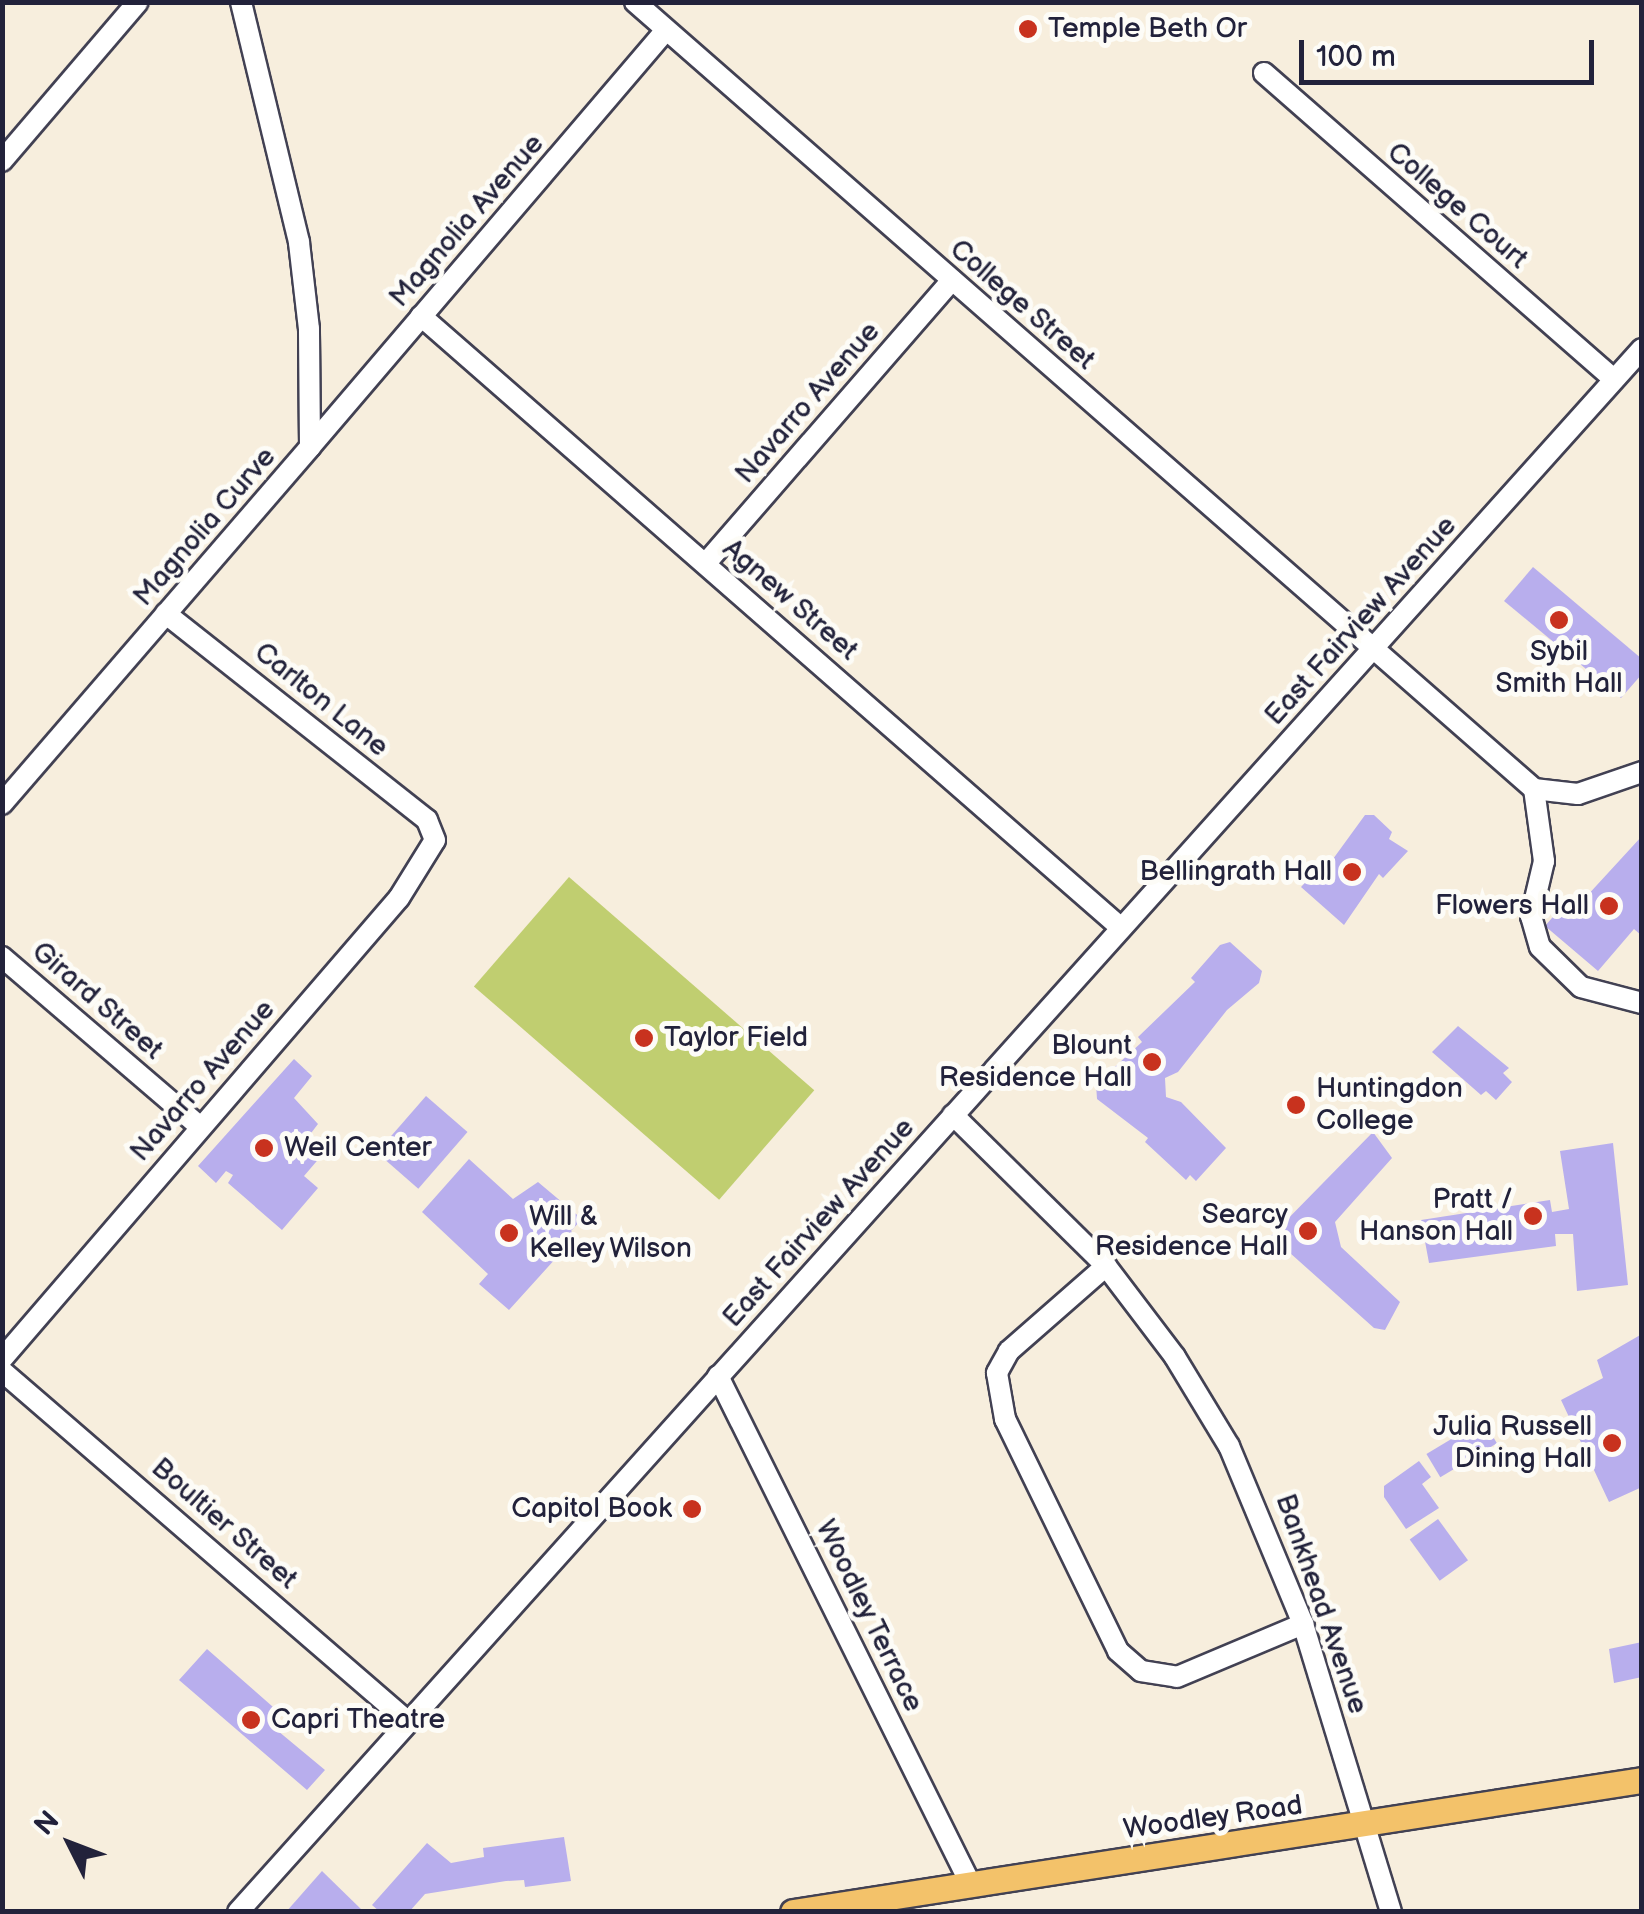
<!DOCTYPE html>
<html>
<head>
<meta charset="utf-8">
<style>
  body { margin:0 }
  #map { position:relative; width:1644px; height:1914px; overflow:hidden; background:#f7eedd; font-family:"Balsamiq Sans",sans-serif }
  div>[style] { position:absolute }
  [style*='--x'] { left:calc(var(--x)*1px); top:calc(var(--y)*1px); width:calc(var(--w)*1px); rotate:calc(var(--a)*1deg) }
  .green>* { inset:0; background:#c0ce70; transform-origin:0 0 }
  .building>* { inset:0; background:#b8aeed; transform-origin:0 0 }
  .roads { filter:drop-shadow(2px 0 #424153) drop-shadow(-2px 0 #424153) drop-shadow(0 2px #424153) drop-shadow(0 -2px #424153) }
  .minor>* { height:20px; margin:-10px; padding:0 10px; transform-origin:10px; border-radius:10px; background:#fff }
  .major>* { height:25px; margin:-12.5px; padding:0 12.5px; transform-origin:12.5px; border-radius:12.5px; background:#f3c26a }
  .dots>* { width:28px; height:28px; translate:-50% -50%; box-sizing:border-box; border:5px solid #fdfcf7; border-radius:50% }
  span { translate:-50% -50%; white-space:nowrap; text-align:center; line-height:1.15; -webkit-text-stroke:10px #fdfcf7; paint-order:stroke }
  .poi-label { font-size:28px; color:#22223b }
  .left { translate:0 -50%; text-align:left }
  .right { translate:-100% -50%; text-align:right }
  .street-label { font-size:28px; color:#22223b }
  .frame { position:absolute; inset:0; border:5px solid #22223b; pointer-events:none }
  .north { position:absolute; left:20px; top:1794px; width:100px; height:100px; -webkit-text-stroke:8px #fdfcf7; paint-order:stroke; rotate:312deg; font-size:28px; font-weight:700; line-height:40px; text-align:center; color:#22223b }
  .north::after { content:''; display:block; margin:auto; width:35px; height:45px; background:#22223b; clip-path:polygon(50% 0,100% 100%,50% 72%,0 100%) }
  .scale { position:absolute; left:1299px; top:40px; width:295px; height:45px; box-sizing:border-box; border:5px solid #22223b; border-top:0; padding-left:12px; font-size:30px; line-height:35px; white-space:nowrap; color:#22223b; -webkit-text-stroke:8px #fdfcf7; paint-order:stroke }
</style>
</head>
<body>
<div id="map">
  <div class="green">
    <div style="left:569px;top:877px;width:325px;height:145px;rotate:41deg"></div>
  </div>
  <div class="building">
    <div style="clip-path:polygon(1533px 567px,1642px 659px,1642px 674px,1621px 698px,1504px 601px)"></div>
    <div style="clip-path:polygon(1365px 815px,1374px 815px,1392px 832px,1389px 839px,1408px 851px,1383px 878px,1379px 874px,1344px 925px,1301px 887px,1321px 866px,1325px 870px)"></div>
    <div style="clip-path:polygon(1642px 836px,1642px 936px,1634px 929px,1598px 971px,1545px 926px,1565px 903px,1574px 910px)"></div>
    <div style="clip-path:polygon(1230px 942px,1262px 971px,1259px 983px,1227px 1010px,1178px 1072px,1165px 1078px,1166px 1097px,1181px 1102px,1226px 1148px,1196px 1181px,1190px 1175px,1186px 1180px,1145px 1142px,1148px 1138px,1097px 1099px,1096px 1084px,1142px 1042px,1138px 1037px,1195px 982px,1191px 978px,1220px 945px)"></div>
    <div style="clip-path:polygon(1458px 1026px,1509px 1068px,1503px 1073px,1512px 1082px,1496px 1100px,1486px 1091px,1481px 1095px,1432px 1052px)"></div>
    <div style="clip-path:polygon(294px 1059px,312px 1076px,294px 1098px,318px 1124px,305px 1141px,322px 1155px,304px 1176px,318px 1188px,282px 1230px,228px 1183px,233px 1175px,226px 1171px,216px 1183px,198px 1166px)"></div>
    <div style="left:426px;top:1096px;width:55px;height:75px;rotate:41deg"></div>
    <div style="clip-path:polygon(1373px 1132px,1392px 1158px,1335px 1222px,1341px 1247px,1400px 1302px,1385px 1330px,1374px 1328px,1271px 1236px)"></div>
    <div style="clip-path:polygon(1613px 1143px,1628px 1285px,1577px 1291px,1573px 1234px,1555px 1234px,1556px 1246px,1429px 1263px,1421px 1220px,1550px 1200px,1552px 1212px,1569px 1209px,1560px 1151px)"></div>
    <div style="clip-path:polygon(469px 1159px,513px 1199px,538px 1182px,582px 1219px,571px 1231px,576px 1236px,509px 1310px,479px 1284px,488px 1274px,422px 1212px)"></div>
    <div style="clip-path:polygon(1642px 1334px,1642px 1487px,1609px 1502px,1561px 1400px,1603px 1378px,1597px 1360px)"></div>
    <div style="left:1483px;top:1420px;width:27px;height:66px;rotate:59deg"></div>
    <div style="clip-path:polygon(1419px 1461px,1431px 1477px,1422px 1484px,1439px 1508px,1406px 1529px,1384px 1497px,1384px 1486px)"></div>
    <div style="left:1438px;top:1519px;width:51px;height:35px;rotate:54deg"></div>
    <div style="clip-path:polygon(1642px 1642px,1642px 1677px,1614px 1683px,1609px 1649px)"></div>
    <div style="clip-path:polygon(207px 1649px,281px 1714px,272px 1726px,325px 1770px,307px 1790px,179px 1680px)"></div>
    <div style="clip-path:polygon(564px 1837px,571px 1881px,525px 1887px,524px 1880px,506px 1881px,425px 1894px,409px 1912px,380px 1912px,372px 1905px,427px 1843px,451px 1863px,484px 1857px,483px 1848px)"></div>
    <div style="clip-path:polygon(322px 1871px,364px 1912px,286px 1912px)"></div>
  </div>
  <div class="roads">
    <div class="minor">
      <div style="--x:635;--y:2;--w:1195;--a:41.2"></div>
      <div style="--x:1534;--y:789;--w:44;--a:6.5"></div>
      <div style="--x:1578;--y:794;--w:68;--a:-19"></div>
      <div style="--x:1264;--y:73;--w:465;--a:41.2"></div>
      <div style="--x:2;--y:161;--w:209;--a:-49.5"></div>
      <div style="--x:421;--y:316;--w:930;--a:41.16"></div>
      <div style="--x:310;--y:447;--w:548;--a:-49.51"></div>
      <div style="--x:706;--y:563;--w:375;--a:-49"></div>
      <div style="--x:1534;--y:789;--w:73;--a:82.1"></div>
      <div style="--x:1544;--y:861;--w:57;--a:103.3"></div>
      <div style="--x:1531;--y:916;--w:32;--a:74"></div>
      <div style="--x:1540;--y:947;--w:57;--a:44.3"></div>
      <div style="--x:1581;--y:987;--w:63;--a:14.7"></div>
      <div style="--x:2;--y:804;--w:472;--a:-49.2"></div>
      <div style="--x:310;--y:447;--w:118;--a:-90.5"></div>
      <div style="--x:309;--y:329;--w:88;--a:-96.6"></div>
      <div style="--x:299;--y:242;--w:247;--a:-103.6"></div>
      <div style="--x:2;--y:957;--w:261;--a:40.6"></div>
      <div style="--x:953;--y:1115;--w:215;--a:44.6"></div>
      <div style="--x:1106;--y:1266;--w:114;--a:52.8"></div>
      <div style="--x:1175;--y:1357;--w:104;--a:58.8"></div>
      <div style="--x:1229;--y:1446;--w:193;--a:67.4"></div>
      <div style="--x:1303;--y:1624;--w:301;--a:73"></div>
      <div style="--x:1106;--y:1266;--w:129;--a:138.8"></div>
      <div style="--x:1009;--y:1351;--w:25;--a:119"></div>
      <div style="--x:997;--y:1373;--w:47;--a:80.1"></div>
      <div style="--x:1005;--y:1419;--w:258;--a:64"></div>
      <div style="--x:1118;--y:1651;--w:30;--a:41"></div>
      <div style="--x:1141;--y:1671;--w:36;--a:9"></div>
      <div style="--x:1177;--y:1677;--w:137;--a:-22.8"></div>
      <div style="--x:2;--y:1359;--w:608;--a:-49.27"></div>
      <div style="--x:399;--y:898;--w:68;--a:-58.2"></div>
      <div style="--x:435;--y:840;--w:22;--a:-112"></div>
      <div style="--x:427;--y:820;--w:333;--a:-141.7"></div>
      <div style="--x:2;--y:1371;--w:535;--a:40.83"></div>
      <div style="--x:718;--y:1376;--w:564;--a:63.57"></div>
      <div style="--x:238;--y:1912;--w:2101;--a:-48.07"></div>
    </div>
    <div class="major">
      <div style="--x:793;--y:1912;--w:859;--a:-8.84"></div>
    </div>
  </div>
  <div class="dots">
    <div style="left:1028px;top:29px;background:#c8321e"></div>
    <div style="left:1559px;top:620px;background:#c8321e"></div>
    <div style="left:1352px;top:872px;background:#c8321e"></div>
    <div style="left:1609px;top:906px;background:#c8321e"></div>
    <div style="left:644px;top:1038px;background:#c8321e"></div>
    <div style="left:1152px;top:1062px;background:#c8321e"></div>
    <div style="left:1296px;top:1105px;background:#c8321e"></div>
    <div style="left:264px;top:1148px;background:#c8321e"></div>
    <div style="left:1533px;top:1216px;background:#c8321e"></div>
    <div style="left:1308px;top:1231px;background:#c8321e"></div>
    <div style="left:509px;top:1233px;background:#c8321e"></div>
    <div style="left:1612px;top:1443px;background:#c8321e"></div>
    <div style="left:692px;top:1509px;background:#c8321e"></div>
    <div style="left:251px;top:1720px;background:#c8321e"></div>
  </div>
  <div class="poi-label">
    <span class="left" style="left:1048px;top:29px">Temple Beth Or</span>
    <span style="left:1559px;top:668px">Sybil<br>Smith Hall</span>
    <span class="right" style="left:1332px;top:872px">Bellingrath Hall</span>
    <span class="right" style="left:1589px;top:906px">Flowers Hall</span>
    <span class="left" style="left:664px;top:1038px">Taylor Field</span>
    <span class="right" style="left:1132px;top:1062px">Blount<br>Residence Hall</span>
    <span class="left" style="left:1316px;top:1105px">Huntingdon<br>College</span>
    <span class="left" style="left:284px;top:1148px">Weil Center</span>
    <span class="right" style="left:1513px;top:1216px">Pratt /<br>Hanson Hall</span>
    <span class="right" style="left:1288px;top:1231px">Searcy<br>Residence Hall</span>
    <span class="left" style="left:529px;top:1233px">Will &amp;<br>Kelley Wilson</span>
    <span class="right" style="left:1592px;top:1443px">Julia Russell<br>Dining Hall</span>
    <span class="right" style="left:672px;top:1509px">Capitol Book</span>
    <span class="left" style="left:271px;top:1720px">Capri Theatre</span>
  </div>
  <div class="street-label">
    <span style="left:1457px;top:206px;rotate:41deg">College Court</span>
    <span style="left:467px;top:221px;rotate:-49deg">Magnolia Avenue</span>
    <span style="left:1022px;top:305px;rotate:41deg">College Street</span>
    <span style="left:808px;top:403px;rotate:-49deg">Navarro Avenue</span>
    <span style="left:205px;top:527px;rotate:-49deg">Magnolia Curve</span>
    <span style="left:790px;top:600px;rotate:41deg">Agnew Street</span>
    <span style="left:1361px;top:621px;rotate:-48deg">East Fairview Avenue</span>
    <span style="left:321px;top:700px;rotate:39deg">Carlton Lane</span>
    <span style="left:97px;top:1001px;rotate:41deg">Girard Street</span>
    <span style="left:203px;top:1081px;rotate:-49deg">Navarro Avenue</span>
    <span style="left:819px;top:1223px;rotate:-48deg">East Fairview Avenue</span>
    <span style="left:224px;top:1524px;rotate:41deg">Boultier Street</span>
    <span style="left:1321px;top:1604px;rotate:71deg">Bankhead Avenue</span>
    <span style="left:869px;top:1616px;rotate:64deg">Woodley Terrace</span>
    <span style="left:1213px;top:1818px;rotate:-8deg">Woodley Road</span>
  </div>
  <div class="frame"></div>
  <div class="north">N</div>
  <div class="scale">100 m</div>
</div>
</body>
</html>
